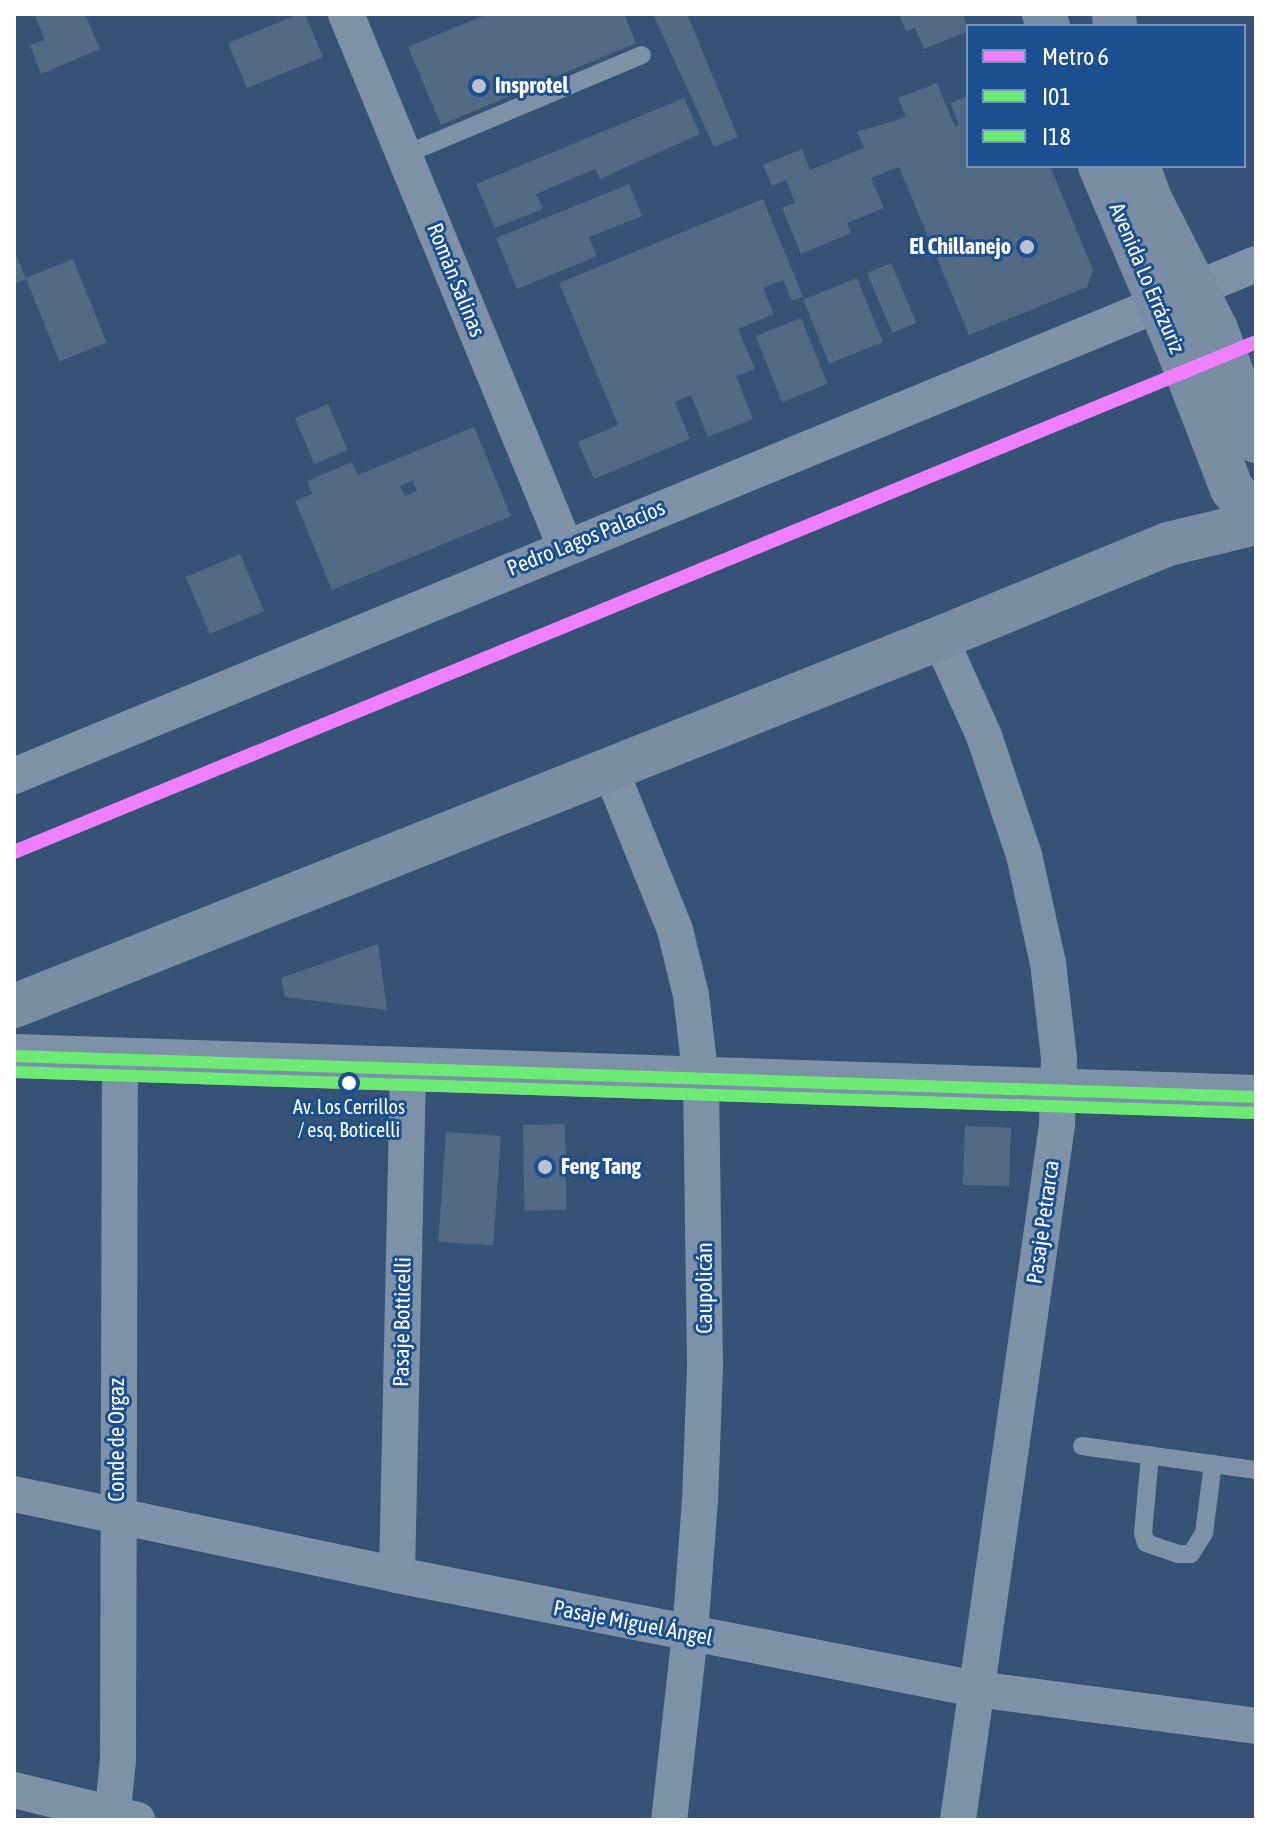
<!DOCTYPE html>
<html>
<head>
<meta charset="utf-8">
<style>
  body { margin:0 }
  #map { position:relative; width:1270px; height:1834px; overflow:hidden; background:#365274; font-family:"Asap Condensed",sans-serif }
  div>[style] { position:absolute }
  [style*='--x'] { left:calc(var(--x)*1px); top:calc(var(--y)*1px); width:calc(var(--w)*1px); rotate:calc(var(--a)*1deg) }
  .building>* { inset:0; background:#526984; transform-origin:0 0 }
  .service>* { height:18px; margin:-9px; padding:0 9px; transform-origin:9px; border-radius:9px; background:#7d92a8 }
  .minor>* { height:36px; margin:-18px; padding:0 18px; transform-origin:18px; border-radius:18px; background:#7d92a8 }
  .tertiary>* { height:44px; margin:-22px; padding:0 22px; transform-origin:22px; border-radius:22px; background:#7d92a8 }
  .secondary>* { height:44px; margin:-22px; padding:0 22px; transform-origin:22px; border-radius:22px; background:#798da4 }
  .bus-1>* { height:12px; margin:-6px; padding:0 6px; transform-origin:6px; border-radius:6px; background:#6dea73 }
  .bus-2>* { height:12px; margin:-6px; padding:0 6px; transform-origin:6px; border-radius:6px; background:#6dea73 }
  .metro-1>* { height:14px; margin:-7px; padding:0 7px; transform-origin:7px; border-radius:7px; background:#ee80ff }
  .dots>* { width:22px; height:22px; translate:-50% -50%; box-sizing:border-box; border:4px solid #1b4f8f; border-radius:50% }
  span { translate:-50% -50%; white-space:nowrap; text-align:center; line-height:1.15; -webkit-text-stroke:6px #1b4f8f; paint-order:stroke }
  .bus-label { font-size:20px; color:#fff }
  .poi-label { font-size:22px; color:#fff; font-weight:700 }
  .left { translate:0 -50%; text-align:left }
  .right { translate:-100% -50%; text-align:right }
  .street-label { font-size:22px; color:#fff }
  .frame { position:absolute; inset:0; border:16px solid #fff; pointer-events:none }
  .legend { position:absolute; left:966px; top:24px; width:280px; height:144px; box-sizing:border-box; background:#1b4f8f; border:2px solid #7695bc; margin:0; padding:10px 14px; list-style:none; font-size:24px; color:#fff }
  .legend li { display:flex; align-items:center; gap:16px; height:40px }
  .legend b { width:40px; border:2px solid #7695bc }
</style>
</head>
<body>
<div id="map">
  <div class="building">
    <div style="clip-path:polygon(34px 14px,85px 14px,100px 49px,41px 74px,30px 45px,45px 40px)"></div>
    <div style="clip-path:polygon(299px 14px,305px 14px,323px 57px,247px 88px,228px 43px)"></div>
    <div style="clip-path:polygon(488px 14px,624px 14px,636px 43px,441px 125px,408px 47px)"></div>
    <div style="clip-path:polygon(653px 14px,687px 14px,738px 137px,714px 147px)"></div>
    <div style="clip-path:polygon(899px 14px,963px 14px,968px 31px,924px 49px,915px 28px,906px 31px)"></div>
    <div style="clip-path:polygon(937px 83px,955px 127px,959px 125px,950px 103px,968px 96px,968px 166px,1050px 166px,1093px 270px,1087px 287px,969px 335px,899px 167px,871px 178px,884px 208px,847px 223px,851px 233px,801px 254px,782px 208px,795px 203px,786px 180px,772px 186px,763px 165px,802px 149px,810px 170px,864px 148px,857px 132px,906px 117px,898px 98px)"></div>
    <div style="clip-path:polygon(684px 98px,700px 134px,600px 179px,595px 169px,536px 194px,543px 209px,495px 228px,476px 184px)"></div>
    <div style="clip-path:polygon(629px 184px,642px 216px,589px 237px,597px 256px,517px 289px,496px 238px)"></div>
    <div style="clip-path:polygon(763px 199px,803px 297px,792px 301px,783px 280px,763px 288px,774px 314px,738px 329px,755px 369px,736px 376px,753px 419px,708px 437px,691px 395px,675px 402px,690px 439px,594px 479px,578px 442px,618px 425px,559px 283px)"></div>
    <div style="clip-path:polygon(14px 250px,26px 279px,14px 284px)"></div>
    <div style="left:73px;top:259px;width:90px;height:51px;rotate:68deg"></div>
    <div style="left:891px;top:263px;width:65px;height:26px;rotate:67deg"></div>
    <div style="left:857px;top:278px;width:69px;height:58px;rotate:68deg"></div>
    <div style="left:801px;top:318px;width:71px;height:49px;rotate:68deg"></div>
    <div style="left:328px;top:404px;width:50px;height:36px;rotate:67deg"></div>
    <div style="clip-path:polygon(evenodd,474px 427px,511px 516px,332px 590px,295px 501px,312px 494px,307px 481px,352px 462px,358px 475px,474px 427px,413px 481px,417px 491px,405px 496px,400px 486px,413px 481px)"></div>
    <div style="left:240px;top:554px;width:62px;height:59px;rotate:67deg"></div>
    <div style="clip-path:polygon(378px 944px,387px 1010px,285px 997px,281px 978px)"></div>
    <div style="left:565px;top:1124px;width:86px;height:42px;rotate:89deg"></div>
    <div style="left:965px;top:1126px;width:46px;height:59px;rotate:2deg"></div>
    <div style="left:446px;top:1132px;width:55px;height:110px;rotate:4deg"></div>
  </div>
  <div class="service">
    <div style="--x:404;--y:155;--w:258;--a:-22.8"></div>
    <div style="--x:1082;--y:1446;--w:176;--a:7.9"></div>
    <div style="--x:1150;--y:1455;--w:78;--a:95.1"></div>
    <div style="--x:1143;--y:1533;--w:10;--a:73"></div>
    <div style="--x:1146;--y:1543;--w:34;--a:19"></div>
    <div style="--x:1178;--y:1554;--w:13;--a:0"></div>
    <div style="--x:1191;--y:1554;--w:25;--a:-58"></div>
    <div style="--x:1204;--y:1533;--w:70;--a:-82.6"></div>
  </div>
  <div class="minor">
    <div style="--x:346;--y:14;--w:575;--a:67.63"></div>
    <div style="--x:940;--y:638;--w:107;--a:65.8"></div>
    <div style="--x:984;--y:736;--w:126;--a:71.4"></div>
    <div style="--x:1024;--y:855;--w:111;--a:77.5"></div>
    <div style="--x:1048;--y:963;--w:96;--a:83.4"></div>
    <div style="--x:1059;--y:1058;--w:67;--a:91.7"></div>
    <div style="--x:1057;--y:1125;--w:702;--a:98.11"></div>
    <div style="--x:610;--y:769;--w:174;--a:68"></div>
    <div style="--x:675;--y:930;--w:67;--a:76.2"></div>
    <div style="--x:691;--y:995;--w:86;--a:83.3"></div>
    <div style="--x:701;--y:1080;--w:286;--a:89.2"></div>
    <div style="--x:705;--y:1366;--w:134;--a:92.1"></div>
    <div style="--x:700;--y:1500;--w:134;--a:94.3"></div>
    <div style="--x:690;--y:1634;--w:187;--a:96.4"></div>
    <div style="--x:14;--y:776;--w:1343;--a:-22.4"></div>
    <div style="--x:14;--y:1494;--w:391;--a:11.9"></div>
    <div style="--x:397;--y:1575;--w:590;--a:11.14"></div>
    <div style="--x:976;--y:1689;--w:282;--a:7.5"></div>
    <div style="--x:397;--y:1575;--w:505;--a:-88.75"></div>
    <div style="--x:14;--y:1790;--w:127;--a:13.7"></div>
    <div style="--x:112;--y:1820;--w:60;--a:-84.3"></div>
    <div style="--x:118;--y:1760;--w:700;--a:-89.84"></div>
  </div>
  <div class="tertiary">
    <div style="--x:14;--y:1056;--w:1243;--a:1.89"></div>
  </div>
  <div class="secondary">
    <div style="--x:1044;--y:14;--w:13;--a:72"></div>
    <div style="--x:1114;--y:14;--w:12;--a:85"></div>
    <div style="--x:1100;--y:166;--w:194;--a:66.9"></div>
    <div style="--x:1176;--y:344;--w:155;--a:68.9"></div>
    <div style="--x:1232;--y:489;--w:38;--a:50"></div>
    <div style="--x:1138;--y:166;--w:33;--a:70"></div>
    <div style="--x:1149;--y:197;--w:148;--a:63.1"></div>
    <div style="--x:1216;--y:329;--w:119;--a:70.3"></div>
    <div style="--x:14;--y:1006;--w:996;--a:-21.67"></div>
    <div style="--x:940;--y:638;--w:247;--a:-22.4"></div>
    <div style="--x:1168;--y:544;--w:90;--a:-13.4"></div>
  </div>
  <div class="bus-1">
    <div style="--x:14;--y:1056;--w:1243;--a:1.89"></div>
  </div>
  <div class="bus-2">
    <div style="--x:14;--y:1072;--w:1242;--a:1.89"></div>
  </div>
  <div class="metro-1">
    <div style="--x:14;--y:852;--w:1343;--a:-22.32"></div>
  </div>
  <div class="dots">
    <div style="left:479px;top:86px;background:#b9c2ce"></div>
    <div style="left:1027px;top:247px;background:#b9c2ce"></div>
    <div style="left:349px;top:1083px;background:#fff"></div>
    <div style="left:545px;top:1167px;background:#b9c2ce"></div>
  </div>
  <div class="bus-label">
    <span style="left:349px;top:1118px">Av. Los Cerrillos<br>/ esq. Boticelli</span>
  </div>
  <div class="poi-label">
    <span class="left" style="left:495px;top:86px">Insprotel</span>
    <span class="right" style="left:1011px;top:247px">El Chillanejo</span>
    <span class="left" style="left:561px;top:1167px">Feng Tang</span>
  </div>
  <div class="street-label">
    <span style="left:1147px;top:278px;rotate:67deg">Avenida Lo Errázuriz</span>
    <span style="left:456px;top:280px;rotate:68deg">Román Salinas</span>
    <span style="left:586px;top:538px;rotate:-22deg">Pedro Lagos Palacios</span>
    <span style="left:1043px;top:1222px;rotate:-82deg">Pasaje Petrarca</span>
    <span style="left:705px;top:1288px;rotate:-90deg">Caupolicán</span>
    <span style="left:402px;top:1322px;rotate:-89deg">Pasaje Botticelli</span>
    <span style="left:117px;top:1440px;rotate:-90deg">Conde de Orgaz</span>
    <span style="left:633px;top:1623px;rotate:11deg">Pasaje Miguel Ángel</span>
  </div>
  <div class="frame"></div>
  <ul class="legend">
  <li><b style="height:10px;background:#ee80ff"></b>Metro 6</li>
  <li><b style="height:10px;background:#6dea73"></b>I01</li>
  <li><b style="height:10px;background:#6dea73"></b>I18</li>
  </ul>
</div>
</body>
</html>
